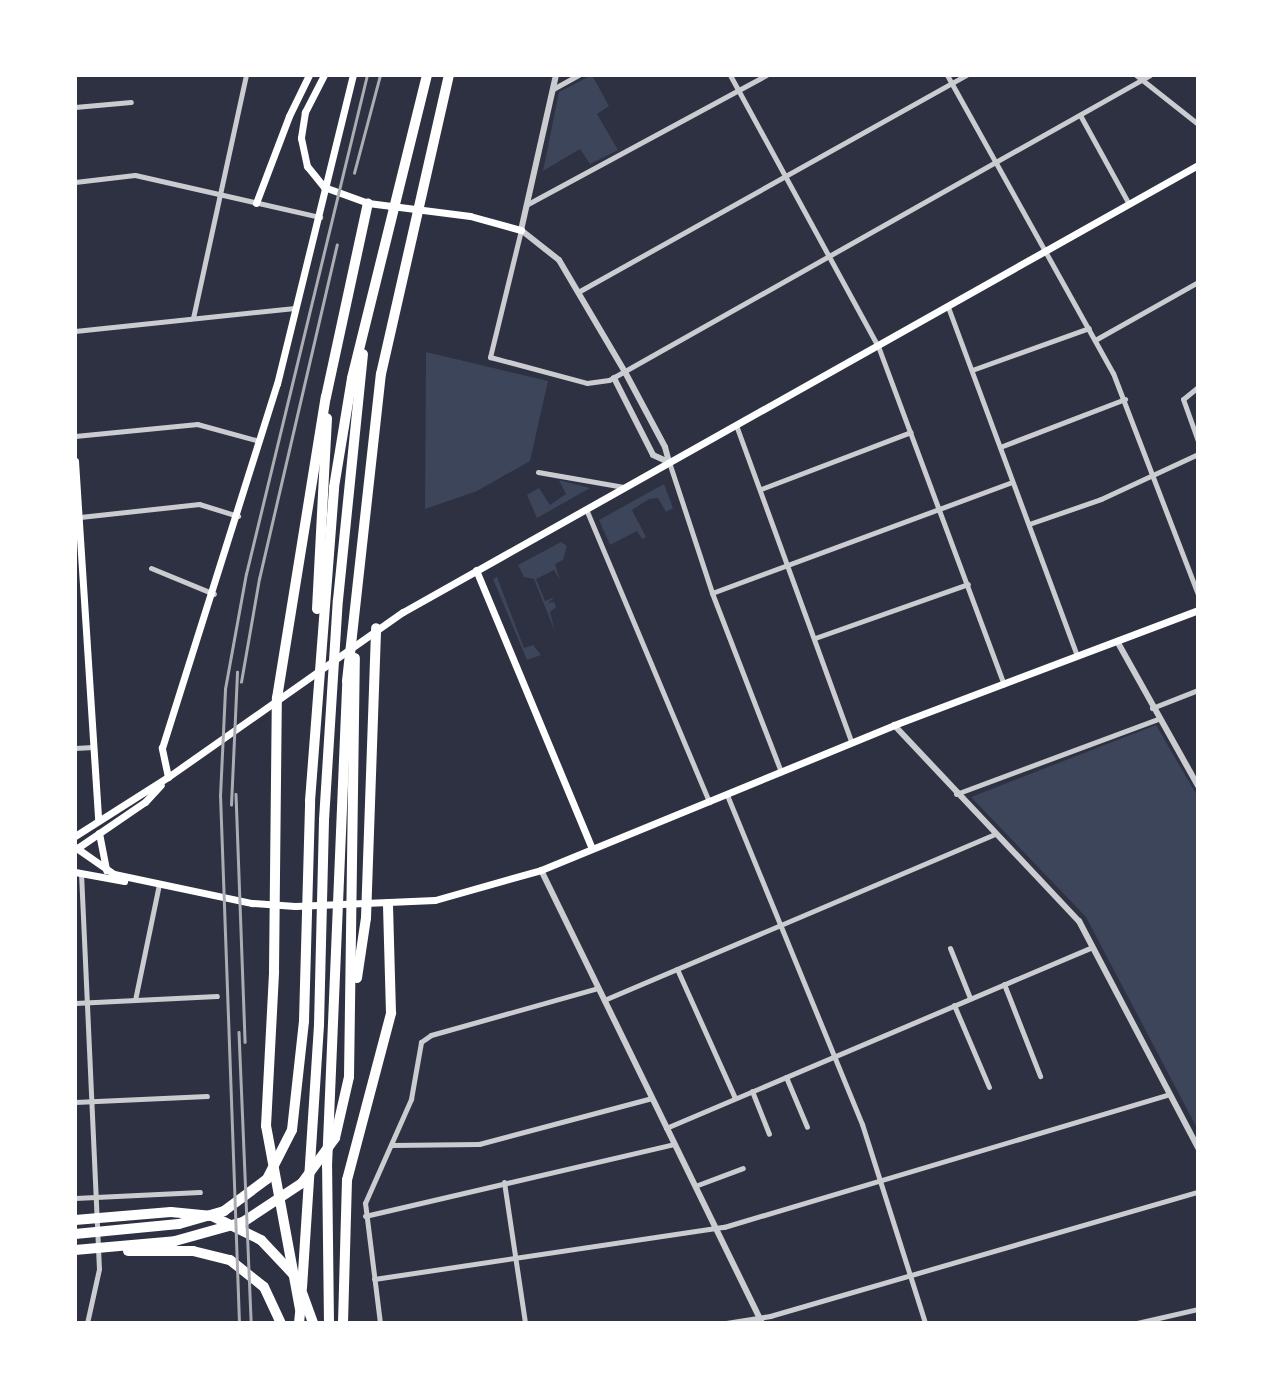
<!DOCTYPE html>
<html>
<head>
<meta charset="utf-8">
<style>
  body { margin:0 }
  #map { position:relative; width:1273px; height:1398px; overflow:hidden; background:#2d3142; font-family:"PT Sans Narrow",sans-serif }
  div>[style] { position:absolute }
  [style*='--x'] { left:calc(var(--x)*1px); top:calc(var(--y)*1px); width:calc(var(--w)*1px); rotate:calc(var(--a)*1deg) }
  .green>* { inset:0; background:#3c4559 }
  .minor>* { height:5px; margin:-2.5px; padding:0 2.5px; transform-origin:2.5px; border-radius:2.5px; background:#caccd0 }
  .tertiary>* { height:6px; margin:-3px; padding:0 3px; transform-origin:3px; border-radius:3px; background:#caccd0 }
  .secondary>* { height:7px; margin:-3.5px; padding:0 3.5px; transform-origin:3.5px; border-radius:3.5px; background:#fff }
  .motorway>* { height:10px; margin:-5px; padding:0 5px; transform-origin:5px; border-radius:5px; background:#fff }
  .rail>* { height:2.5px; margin:-1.25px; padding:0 1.25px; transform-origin:1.25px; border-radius:1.25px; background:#abadb3 }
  span { translate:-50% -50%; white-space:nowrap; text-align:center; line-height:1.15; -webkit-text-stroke:5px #fff; paint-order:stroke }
  .frame { position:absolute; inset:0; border:77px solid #fff; pointer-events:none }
</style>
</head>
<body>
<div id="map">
  <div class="green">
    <div style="clip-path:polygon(592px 75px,609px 106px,597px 114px,618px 150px,590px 164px,580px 149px,543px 171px,559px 92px)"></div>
    <div style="clip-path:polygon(426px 352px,548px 381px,530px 461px,477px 491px,425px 509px)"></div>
    <div style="clip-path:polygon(559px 480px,590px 488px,537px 518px,527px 495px,539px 488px,550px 505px,566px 494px)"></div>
    <div style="clip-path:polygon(664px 484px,673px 508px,666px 512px,658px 498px,649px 499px,632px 510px,646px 537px,642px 539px,637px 531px,610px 545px,599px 520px)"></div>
    <div style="clip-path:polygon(561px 542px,567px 546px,563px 560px,555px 564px,560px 580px,554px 570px,536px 579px,545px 601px,555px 597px,548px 603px,554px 602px,556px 607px,550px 612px,555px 632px,534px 579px,524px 577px,518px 565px)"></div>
    <div style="clip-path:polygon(497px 577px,524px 648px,533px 645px,541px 655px,527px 660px,493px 579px)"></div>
    <div style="clip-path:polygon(1156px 725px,1198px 797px,1198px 1130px,1086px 917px,971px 797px)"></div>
  </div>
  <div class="minor">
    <div style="--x:730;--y:75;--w:309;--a:61.4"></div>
    <div style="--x:878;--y:346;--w:361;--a:69.6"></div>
    <div style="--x:947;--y:75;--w:341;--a:60.9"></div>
    <div style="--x:1113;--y:373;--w:238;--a:69"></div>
    <div style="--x:1136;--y:75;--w:79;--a:38.3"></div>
    <div style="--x:553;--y:89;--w:29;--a:-29"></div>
    <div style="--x:75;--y:107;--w:56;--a:-5.1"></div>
    <div style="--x:1080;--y:115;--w:102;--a:61.2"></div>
    <div style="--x:75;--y:182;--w:60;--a:-6.7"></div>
    <div style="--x:135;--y:175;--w:190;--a:12.8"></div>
    <div style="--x:526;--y:205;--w:273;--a:-28.4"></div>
    <div style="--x:521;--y:230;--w:131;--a:103.7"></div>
    <div style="--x:490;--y:357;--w:100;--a:15"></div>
    <div style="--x:587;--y:383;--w:22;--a:-8"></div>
    <div style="--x:609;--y:380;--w:621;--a:-29.41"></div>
    <div style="--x:578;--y:292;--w:445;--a:-29.2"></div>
    <div style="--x:948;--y:307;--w:372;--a:69.7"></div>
    <div style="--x:193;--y:318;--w:249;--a:-77.7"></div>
    <div style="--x:75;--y:331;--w:221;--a:-6"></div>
    <div style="--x:1095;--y:340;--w:118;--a:-29.4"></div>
    <div style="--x:972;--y:370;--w:124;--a:-19.7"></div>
    <div style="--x:1198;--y:387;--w:19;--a:141"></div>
    <div style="--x:1183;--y:399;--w:45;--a:70.3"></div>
    <div style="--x:736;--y:425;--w:338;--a:70"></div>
    <div style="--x:75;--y:436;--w:123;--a:-5.6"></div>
    <div style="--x:197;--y:424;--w:64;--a:15.3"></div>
    <div style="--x:1000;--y:447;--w:134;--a:-21"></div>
    <div style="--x:669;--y:462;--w:138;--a:71.8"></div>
    <div style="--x:712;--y:593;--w:192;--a:68.9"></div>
    <div style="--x:538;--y:472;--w:87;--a:9.9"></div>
    <div style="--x:761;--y:489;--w:160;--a:-20.8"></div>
    <div style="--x:586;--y:509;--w:318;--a:67.2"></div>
    <div style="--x:80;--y:517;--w:120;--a:-6.2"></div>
    <div style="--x:199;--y:504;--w:41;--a:17.1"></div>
    <div style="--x:1029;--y:524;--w:76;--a:-19.1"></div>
    <div style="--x:1101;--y:499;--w:107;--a:-24.9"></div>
    <div style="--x:151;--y:568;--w:68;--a:22.4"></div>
    <div style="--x:712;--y:593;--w:320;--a:-20.3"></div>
    <div style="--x:815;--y:638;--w:162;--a:-19.4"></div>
    <div style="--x:1152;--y:708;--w:49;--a:-21.4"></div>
    <div style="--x:75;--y:748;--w:18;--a:-3"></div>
    <div style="--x:956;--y:794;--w:215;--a:-20.4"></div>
    <div style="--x:727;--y:795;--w:356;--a:67.7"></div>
    <div style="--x:862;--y:1124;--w:209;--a:72.4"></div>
    <div style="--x:81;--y:873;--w:396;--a:87.4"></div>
    <div style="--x:99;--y:1269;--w:55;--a:102.5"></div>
    <div style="--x:950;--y:948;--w:54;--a:68.2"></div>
    <div style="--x:677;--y:969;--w:141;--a:65.8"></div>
    <div style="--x:1004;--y:984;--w:99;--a:68.6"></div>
    <div style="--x:135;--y:1000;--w:118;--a:-78.3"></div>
    <div style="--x:604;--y:1000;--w:426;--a:-23"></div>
    <div style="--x:75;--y:1003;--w:142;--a:-2.8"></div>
    <div style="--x:954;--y:1005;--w:89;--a:66.9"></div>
    <div style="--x:786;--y:1077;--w:54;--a:67.2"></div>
    <div style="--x:752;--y:1091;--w:46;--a:68.4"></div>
    <div style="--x:75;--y:1102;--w:132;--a:-2.6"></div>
    <div style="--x:666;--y:1128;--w:463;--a:-23"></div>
    <div style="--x:391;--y:1145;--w:88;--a:-0.7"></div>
    <div style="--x:479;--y:1144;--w:179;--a:-14.9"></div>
    <div style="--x:504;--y:1182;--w:143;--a:81.5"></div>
    <div style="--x:695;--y:1186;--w:51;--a:-20.6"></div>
    <div style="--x:75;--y:1198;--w:125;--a:-2.7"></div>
    <div style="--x:365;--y:1216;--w:317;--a:-13.1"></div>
    <div style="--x:374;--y:1279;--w:354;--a:-8.5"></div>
    <div style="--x:724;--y:1227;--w:465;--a:-16.6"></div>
    <div style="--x:380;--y:1323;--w:121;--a:-97.1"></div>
    <div style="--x:365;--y:1203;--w:114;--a:-66.1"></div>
    <div style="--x:411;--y:1099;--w:58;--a:-80"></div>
    <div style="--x:421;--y:1042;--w:12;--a:-35"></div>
    <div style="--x:431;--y:1035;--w:173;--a:-15.7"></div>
    <div style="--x:726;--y:1323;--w:45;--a:-9"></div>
    <div style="--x:770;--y:1316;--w:446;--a:-16.2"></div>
    <div style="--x:1137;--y:1323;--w:63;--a:-12.9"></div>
  </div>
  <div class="tertiary">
    <div style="--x:556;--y:75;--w:159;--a:102.7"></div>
    <div style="--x:521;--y:230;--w:48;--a:38.3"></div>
    <div style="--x:559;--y:260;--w:130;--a:59.5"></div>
    <div style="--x:625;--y:372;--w:85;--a:61.9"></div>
    <div style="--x:665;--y:447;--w:16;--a:75"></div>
    <div style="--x:614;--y:378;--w:86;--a:63.1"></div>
    <div style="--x:653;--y:455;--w:17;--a:24"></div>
    <div style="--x:1117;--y:641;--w:166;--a:60.8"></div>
    <div style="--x:894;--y:725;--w:270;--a:46.7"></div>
    <div style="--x:1079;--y:921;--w:256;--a:62.3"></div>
    <div style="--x:541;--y:870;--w:504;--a:63.99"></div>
  </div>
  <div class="secondary">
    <div style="--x:324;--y:75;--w:42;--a:117.2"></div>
    <div style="--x:305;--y:112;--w:26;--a:99"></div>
    <div style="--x:301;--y:138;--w:29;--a:78"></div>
    <div style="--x:307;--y:166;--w:27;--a:51"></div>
    <div style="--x:324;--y:187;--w:47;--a:20"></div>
    <div style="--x:368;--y:203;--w:103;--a:7.3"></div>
    <div style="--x:470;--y:216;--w:53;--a:15.4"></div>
    <div style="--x:256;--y:203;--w:93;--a:-69.2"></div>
    <div style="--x:289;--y:116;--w:46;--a:-64"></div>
    <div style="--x:75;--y:461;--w:360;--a:86.3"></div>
    <div style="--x:476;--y:570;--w:301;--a:67.4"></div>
    <div style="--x:168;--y:777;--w:30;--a:-102"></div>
    <div style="--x:162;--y:748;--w:382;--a:-72.5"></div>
    <div style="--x:277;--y:384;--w:318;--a:-76.2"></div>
    <div style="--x:99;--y:833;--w:38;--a:79"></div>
    <div style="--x:75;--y:836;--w:110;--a:-32.4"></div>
    <div style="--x:168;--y:777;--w:287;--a:-35.1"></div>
    <div style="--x:403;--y:612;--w:912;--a:-29.35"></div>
    <div style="--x:75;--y:847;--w:47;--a:34.7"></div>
    <div style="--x:114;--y:874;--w:141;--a:11.9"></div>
    <div style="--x:252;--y:903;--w:43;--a:4"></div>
    <div style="--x:295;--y:906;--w:140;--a:-2.5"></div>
    <div style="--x:435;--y:900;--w:110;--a:-15.8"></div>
    <div style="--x:541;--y:870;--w:382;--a:-22.3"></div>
    <div style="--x:894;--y:725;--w:325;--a:-20.7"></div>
    <div style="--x:76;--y:849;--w:83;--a:-34.3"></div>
    <div style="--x:145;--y:802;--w:23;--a:-47"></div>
    <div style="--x:75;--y:872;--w:50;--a:10.4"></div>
  </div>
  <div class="motorway">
    <div style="--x:317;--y:609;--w:191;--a:-87"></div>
    <div style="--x:357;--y:978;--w:61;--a:-81.5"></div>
    <div style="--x:366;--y:918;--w:290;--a:-88"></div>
    <div style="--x:75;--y:1220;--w:96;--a:-4.8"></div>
    <div style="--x:171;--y:1212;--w:41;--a:5.6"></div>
    <div style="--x:212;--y:1216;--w:55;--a:26.1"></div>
    <div style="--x:261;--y:1240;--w:47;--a:46.7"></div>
    <div style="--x:75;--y:1234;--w:104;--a:-5.5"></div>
    <div style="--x:179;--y:1224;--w:47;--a:-16.1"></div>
    <div style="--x:224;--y:1211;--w:54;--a:-36.7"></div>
    <div style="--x:267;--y:1179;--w:55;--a:-63"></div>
    <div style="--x:292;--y:1130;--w:110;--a:-83.7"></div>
    <div style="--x:304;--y:1021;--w:220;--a:-88.4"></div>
    <div style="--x:310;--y:801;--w:315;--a:-85.6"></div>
    <div style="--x:334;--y:487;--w:110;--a:-80.6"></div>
    <div style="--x:352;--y:378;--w:312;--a:-76.1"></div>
    <div style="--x:75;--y:1250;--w:100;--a:-5.1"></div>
    <div style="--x:175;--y:1241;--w:71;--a:-15.6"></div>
    <div style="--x:243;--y:1222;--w:71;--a:-33.5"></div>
    <div style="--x:302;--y:1183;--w:56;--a:-53.7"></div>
    <div style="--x:335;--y:1138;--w:63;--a:-77.1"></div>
    <div style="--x:349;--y:1077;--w:419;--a:-89.2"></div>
    <div style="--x:128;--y:1251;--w:65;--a:0"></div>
    <div style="--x:193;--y:1251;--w:38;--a:14"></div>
    <div style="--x:230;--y:1260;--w:43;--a:38.5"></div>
    <div style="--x:264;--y:1287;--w:40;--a:65"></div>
    <div style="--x:300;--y:1287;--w:38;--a:70"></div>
    <div style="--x:302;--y:1288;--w:264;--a:-86.3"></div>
    <div style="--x:319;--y:1025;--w:205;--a:-88.6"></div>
    <div style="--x:324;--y:820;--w:220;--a:-86.4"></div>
    <div style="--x:338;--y:600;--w:247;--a:-84.2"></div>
    <div style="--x:300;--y:1309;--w:186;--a:-100.5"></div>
    <div style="--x:266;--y:1126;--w:155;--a:-87"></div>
    <div style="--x:274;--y:971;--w:273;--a:-89.4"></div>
    <div style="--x:277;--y:698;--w:305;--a:-80.8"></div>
    <div style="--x:326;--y:397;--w:198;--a:-77.8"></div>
    <div style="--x:299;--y:1323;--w:20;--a:-84"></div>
    <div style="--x:329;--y:1323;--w:157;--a:-90.7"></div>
    <div style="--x:327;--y:1166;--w:485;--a:-87.6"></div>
    <div style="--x:347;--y:681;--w:309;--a:-83.7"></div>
    <div style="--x:381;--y:374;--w:307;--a:-77.2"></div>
    <div style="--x:343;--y:1323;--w:143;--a:-88.4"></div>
    <div style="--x:347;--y:1180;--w:173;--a:-75.2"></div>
    <div style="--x:391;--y:1013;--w:109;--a:-91.6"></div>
  </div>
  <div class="rail">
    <div style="--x:354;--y:173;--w:101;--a:-75.1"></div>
    <div style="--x:241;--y:682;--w:105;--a:-80.1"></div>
    <div style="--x:259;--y:579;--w:343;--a:-76.9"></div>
    <div style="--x:236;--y:794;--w:248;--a:87.9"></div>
    <div style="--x:231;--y:805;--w:133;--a:-87.4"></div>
    <div style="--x:239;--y:1032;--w:291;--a:87.6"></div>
    <div style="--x:239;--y:1323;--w:527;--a:-92.06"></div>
    <div style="--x:220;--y:796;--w:107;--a:-87.3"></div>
    <div style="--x:225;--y:689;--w:117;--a:-79.7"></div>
    <div style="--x:246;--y:574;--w:513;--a:-76.37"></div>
  </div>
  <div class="frame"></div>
</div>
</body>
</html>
